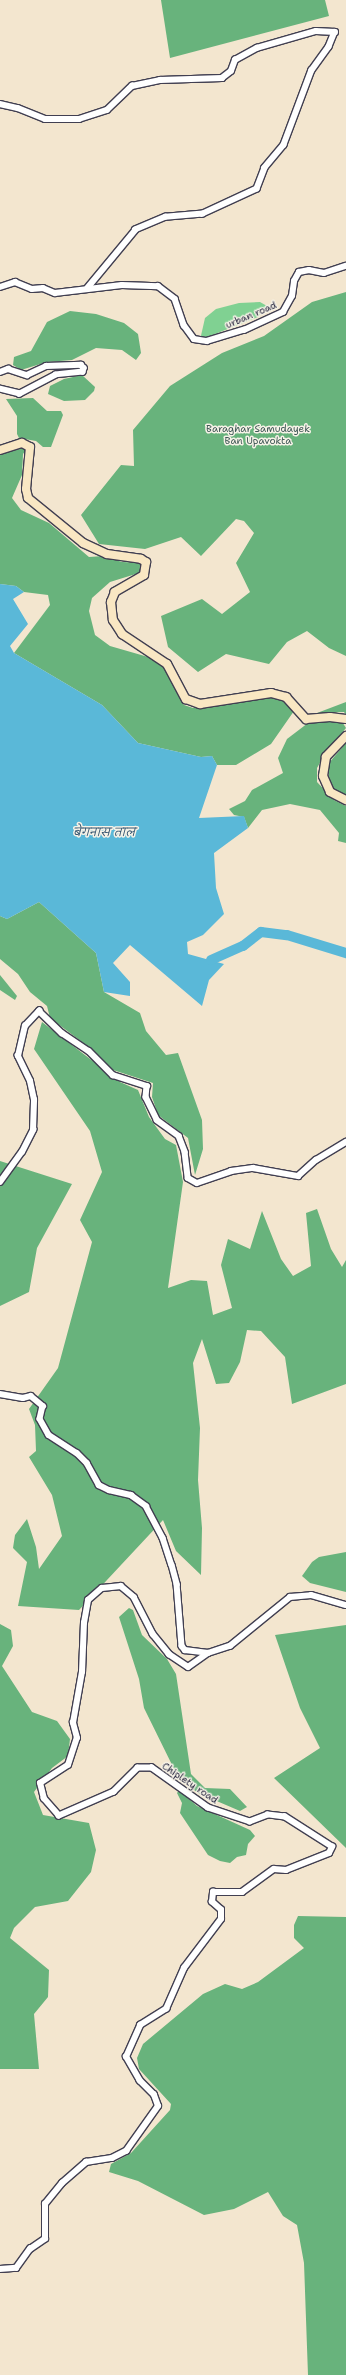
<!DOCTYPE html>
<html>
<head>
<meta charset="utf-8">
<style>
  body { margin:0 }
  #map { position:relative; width:346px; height:2375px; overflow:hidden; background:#f3e6cf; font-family:"Shantell Sans","Playpen Sans Deva",sans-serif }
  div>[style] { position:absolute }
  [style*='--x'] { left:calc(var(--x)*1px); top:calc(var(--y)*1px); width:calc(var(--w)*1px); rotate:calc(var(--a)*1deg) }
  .green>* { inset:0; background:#80d192 }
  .forest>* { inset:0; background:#68b37c }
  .water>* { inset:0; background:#5ab8d8 }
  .river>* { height:10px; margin:-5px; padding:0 5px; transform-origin:5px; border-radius:5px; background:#5ab8d8 }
  .roads { filter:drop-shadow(1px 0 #413f51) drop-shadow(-1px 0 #413f51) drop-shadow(0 1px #413f51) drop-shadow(0 -1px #413f51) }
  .minor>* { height:5.5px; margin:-2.75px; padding:0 2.75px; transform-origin:2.75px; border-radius:2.75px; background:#fff }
  .secondary>* { height:8px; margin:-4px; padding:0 4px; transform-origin:4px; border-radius:4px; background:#f9e7c3 }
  span { translate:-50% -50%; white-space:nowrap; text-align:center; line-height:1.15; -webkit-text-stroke:3px #f7f3e8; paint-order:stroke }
  .street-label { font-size:10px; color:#22223b }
  .park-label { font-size:10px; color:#3e5755 }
  .water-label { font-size:11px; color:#365672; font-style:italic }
</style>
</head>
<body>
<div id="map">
  <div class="green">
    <div style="clip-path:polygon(260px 302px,267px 306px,258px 317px,200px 340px,205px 318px,216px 309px,239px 303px)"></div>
  </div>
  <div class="forest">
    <div style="clip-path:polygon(161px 0,325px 0,329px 16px,170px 58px)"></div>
    <div style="clip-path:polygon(346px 292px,346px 656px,329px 648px,307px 631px,287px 642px,269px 664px,226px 654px,198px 672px,168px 647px,161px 616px,202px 599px,222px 614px,250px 592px,236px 563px,254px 533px,244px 521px,236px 519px,201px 556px,181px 537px,145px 549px,99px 544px,81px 515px,121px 465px,134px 466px,133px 430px,170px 386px,222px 353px,264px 336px,312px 302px)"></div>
    <div style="clip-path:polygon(70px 311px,96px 314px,124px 323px,138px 334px,141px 353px,136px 360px,122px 350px,96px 348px,72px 360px,47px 362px,21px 370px,13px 365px,14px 357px,31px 351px,47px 322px)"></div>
    <div style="clip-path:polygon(82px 375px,95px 387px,94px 391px,85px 400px,64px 401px,48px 394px,50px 386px,64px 379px)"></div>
    <div style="clip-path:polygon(33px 398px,47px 411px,61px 411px,63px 415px,51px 447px,43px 447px,36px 441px,19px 438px,17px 434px,17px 416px,6px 399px)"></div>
    <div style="clip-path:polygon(28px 447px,23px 454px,22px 475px,12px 498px,21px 510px,49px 523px,89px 557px,104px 556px,122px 562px,145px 563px,139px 573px,110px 582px,92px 598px,89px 611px,95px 635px,110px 646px,155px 659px,165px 668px,184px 705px,193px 708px,268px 695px,287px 701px,294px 711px,271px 744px,236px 765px,217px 765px,212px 756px,201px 757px,138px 743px,102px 705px,14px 653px,50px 605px,48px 595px,24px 592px,16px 586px,0 584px,0 454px)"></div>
    <div style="clip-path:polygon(346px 702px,346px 715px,344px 712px,317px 713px)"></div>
    <div style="clip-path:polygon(341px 720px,346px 728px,326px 752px,317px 768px,317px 782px,334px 800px,346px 806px,346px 843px,338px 841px,339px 833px,320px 810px,290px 804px,262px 810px,248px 828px,244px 817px,234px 815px,229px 809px,245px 801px,252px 790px,283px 773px,278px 758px,287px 739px,308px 723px)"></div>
    <div style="clip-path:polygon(346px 743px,346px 799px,330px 786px,328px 764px)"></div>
    <div style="clip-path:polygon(39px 902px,96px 953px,104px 992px,140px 1013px,146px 1031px,166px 1055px,178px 1053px,202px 1120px,203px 1149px,195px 1175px,188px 1138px,158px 1115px,152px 1097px,153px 1083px,110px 1069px,90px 1048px,50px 1018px,47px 1006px,30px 992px,18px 974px,0 959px,0 916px,7px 919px)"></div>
    <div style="clip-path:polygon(0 975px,17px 996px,15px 1000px,0 990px)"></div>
    <div style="clip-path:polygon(42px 1022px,120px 1082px,138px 1090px,149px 1117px,165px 1139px,176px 1145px,183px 1182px,168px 1288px,191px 1280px,207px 1281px,213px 1315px,232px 1308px,221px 1265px,228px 1239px,250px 1249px,262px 1211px,281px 1259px,293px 1276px,311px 1266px,306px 1213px,317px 1209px,331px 1249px,342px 1267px,346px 1260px,346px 1384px,292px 1404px,285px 1357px,261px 1331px,247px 1330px,240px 1362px,229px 1383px,216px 1384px,202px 1339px,193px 1363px,200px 1428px,198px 1480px,202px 1528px,201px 1575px,176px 1551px,163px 1520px,79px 1610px,18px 1606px,27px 1562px,13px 1548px,15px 1535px,27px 1519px,36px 1547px,39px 1569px,62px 1536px,52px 1495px,29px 1457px,36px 1451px,35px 1425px,29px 1409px,58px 1368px,92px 1242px,80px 1220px,102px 1172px,90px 1131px,34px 1049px)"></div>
    <div style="clip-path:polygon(0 1161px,72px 1184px,37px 1248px,29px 1292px,0 1306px)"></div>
    <div style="clip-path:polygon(346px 1552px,346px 1592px,310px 1583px,302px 1576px,312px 1562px,319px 1557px)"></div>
    <div style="clip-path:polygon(129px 1608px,133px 1610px,142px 1635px,167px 1659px,176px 1674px,191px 1774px,205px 1788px,230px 1789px,247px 1807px,240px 1811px,198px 1793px,178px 1777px,144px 1708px,139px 1679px,119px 1617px)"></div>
    <div style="clip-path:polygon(0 1624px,11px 1630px,13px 1646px,2px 1666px,32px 1712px,57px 1721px,70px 1739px,68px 1756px,52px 1768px,34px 1792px,43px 1815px,89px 1823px,96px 1850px,91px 1872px,68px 1901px,35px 1907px,14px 1928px,10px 1938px,49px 1970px,48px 1997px,34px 2014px,39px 2069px,0 2069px)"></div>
    <div style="clip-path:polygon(346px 1625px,346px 1848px,274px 1778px,320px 1748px,300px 1708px,275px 1635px)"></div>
    <div style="clip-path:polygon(179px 1790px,197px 1806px,250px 1830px,255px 1836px,248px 1844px,246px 1855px,237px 1857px,230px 1863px,220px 1861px,208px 1855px,180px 1813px,182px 1803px,177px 1793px)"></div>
    <div style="clip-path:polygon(298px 1916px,346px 1917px,346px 2375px,308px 2375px,304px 2263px,297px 2225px,283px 2216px,268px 2192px,234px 2209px,204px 2215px,138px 2181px,109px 2172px,111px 2164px,131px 2153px,170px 2110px,171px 2104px,139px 2069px,137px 2058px,143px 2044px,203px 1994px,225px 1984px,242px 1989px,258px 1982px,304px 1948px,294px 1938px,294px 1925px)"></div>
  </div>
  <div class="water">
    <div style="clip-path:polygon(0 584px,16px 586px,24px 592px,13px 599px,28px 624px,10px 646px,14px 653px,102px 705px,138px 743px,201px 757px,212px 756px,217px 765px,199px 818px,244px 816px,248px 828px,214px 853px,216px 888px,224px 914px,203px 935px,187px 942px,188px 954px,224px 964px,209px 980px,202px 1006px,130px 945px,113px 963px,130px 982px,130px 996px,104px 992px,96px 953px,39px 902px,7px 919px,0 916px)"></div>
  </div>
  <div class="river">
    <div style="--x:211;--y:960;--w:35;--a:-24"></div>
    <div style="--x:243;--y:946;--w:23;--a:-38"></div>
    <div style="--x:261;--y:932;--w:26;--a:7"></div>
    <div style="--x:287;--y:935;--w:62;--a:17"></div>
  </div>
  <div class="roads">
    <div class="minor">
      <div style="--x:0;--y:104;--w:18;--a:13"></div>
      <div style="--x:18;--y:108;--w:29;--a:22"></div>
      <div style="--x:45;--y:119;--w:34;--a:0"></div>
      <div style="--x:79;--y:119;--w:29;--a:-18"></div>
      <div style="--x:107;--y:110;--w:35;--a:-44"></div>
      <div style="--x:132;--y:86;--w:29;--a:-12"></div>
      <div style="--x:160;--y:80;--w:62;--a:-1.8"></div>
      <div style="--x:222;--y:78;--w:11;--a:-38"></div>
      <div style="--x:231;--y:71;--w:12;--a:-70"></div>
      <div style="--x:235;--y:60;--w:25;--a:-29"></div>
      <div style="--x:257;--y:48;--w:61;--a:-16.1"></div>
      <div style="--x:316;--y:31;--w:19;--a:3"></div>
      <div style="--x:335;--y:32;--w:16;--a:112"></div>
      <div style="--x:329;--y:47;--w:29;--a:126"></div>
      <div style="--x:312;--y:70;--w:80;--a:110.5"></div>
      <div style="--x:284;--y:145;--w:30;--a:130"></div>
      <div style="--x:265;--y:168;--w:22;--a:111"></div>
      <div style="--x:257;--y:189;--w:60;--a:155.2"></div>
      <div style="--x:203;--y:214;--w:37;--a:175"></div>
      <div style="--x:166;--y:217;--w:33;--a:157"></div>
      <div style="--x:136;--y:230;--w:75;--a:129.6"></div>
      <div style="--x:0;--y:287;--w:16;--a:-18"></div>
      <div style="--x:15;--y:282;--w:18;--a:22"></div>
      <div style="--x:32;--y:289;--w:11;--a:-5"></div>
      <div style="--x:43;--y:288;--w:13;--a:23"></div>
      <div style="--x:55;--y:293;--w:67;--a:-6.8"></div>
      <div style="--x:122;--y:285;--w:36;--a:2"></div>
      <div style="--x:158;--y:286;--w:21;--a:37"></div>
      <div style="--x:175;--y:299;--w:28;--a:71"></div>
      <div style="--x:184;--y:325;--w:17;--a:54"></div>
      <div style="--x:194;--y:339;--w:13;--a:9"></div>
      <div style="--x:207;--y:341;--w:39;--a:-17"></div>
      <div style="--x:244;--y:330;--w:43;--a:-24.8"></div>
      <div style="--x:283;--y:312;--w:18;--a:-61"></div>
      <div style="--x:292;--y:296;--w:15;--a:-82"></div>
      <div style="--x:294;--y:281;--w:10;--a:-61"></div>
      <div style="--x:299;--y:272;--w:10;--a:-11"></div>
      <div style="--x:309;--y:270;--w:15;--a:11"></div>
      <div style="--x:324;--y:273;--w:23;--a:-18"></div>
      <div style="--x:0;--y:372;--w:9;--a:-21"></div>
      <div style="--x:8;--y:369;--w:20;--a:18"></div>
      <div style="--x:27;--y:375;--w:21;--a:-25"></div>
      <div style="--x:46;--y:366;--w:35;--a:-2"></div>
      <div style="--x:81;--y:365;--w:4;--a:45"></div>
      <div style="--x:84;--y:368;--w:4;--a:104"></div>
      <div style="--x:83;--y:372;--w:27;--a:174"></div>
      <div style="--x:56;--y:375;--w:41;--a:152.2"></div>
      <div style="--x:20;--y:394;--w:21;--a:-166"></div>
      <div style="--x:0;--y:1182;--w:37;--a:-54"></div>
      <div style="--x:22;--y:1152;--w:25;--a:-63"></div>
      <div style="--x:33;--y:1130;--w:30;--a:-88"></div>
      <div style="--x:34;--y:1100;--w:19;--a:-102"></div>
      <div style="--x:30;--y:1081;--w:28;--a:-116"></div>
      <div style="--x:18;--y:1056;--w:31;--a:-77"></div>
      <div style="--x:25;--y:1026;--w:21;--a:-47"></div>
      <div style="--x:39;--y:1011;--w:32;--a:44"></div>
      <div style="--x:62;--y:1033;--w:32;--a:34"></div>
      <div style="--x:89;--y:1051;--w:34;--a:45"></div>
      <div style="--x:113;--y:1075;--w:36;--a:18"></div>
      <div style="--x:147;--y:1086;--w:11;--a:95"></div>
      <div style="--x:146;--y:1097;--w:25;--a:64"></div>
      <div style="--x:157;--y:1120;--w:27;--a:36"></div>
      <div style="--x:179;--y:1136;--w:17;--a:69"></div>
      <div style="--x:185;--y:1152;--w:26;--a:83"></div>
      <div style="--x:188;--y:1178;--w:10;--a:29"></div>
      <div style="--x:197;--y:1183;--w:36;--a:-19"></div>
      <div style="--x:231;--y:1171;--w:22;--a:-8"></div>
      <div style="--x:253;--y:1168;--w:46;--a:10.1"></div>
      <div style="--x:298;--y:1176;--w:24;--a:-42"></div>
      <div style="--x:316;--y:1160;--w:35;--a:-31"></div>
      <div style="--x:0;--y:1394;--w:23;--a:10"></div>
      <div style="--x:23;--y:1398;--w:8;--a:-14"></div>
      <div style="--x:31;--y:1396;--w:16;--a:40"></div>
      <div style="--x:43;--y:1406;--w:13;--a:103"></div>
      <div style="--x:40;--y:1419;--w:18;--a:61"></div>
      <div style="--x:49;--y:1435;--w:33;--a:33"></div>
      <div style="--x:77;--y:1453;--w:14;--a:45"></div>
      <div style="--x:87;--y:1463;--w:25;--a:61"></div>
      <div style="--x:99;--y:1485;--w:11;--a:27"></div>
      <div style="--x:109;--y:1490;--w:23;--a:13"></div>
      <div style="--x:131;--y:1495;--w:19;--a:36"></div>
      <div style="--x:146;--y:1506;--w:36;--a:62"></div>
      <div style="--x:163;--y:1538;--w:28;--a:72"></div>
      <div style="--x:172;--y:1565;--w:20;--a:75"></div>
      <div style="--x:177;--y:1584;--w:62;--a:85.4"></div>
      <div style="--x:182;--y:1646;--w:5;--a:53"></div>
      <div style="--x:185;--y:1650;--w:23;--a:7"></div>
      <div style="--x:0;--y:2269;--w:16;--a:-4"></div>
      <div style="--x:16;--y:2268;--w:24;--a:-54"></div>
      <div style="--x:30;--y:2249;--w:18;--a:-34"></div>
      <div style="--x:45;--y:2239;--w:35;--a:-90"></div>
      <div style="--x:45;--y:2204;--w:27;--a:-51"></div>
      <div style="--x:62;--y:2183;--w:32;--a:-41"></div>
      <div style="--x:86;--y:2162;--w:26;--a:-9"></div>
      <div style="--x:112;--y:2158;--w:16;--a:-27"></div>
      <div style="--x:126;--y:2151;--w:55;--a:-54.6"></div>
      <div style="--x:158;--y:2106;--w:12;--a:-110"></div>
      <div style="--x:154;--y:2095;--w:20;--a:-135"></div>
      <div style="--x:140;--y:2081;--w:28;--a:-120"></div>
      <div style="--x:126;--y:2057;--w:35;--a:-66"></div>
      <div style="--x:140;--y:2025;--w:31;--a:-32"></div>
      <div style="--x:166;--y:2009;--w:45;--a:-66.3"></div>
      <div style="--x:184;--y:1968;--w:61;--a:-52.9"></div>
      <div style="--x:221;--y:1919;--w:9;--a:-90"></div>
      <div style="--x:221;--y:1910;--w:12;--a:-138"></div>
      <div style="--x:212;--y:1902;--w:10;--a:-84"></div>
      <div style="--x:213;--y:1892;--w:29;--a:0"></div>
      <div style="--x:242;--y:1892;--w:39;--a:-36"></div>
      <div style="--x:274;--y:1869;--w:12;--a:5"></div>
      <div style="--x:286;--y:1870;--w:46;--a:-21.6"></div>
      <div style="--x:329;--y:1853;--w:7;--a:-63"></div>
      <div style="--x:332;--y:1847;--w:56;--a:-147.4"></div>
      <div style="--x:285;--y:1817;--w:17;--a:-173"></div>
      <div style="--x:268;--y:1815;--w:19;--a:159"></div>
      <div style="--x:250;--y:1822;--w:44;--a:-161.6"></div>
      <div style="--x:208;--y:1808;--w:69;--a:-144.5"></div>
      <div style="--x:152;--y:1768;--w:14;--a:180"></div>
      <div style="--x:138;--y:1768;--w:34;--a:135"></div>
      <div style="--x:114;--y:1792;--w:60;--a:156.4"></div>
      <div style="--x:59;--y:1816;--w:23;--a:-131"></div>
      <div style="--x:44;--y:1799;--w:16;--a:-104"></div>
      <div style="--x:40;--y:1783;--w:33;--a:-33"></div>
      <div style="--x:68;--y:1765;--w:28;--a:-72"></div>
      <div style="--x:77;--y:1738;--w:16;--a:-105"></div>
      <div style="--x:73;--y:1723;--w:52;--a:-80"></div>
      <div style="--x:82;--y:1672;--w:49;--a:-87.7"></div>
      <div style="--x:84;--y:1623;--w:23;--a:-80"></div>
      <div style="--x:88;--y:1600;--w:18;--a:-41"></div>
      <div style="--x:102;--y:1588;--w:19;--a:-6"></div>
      <div style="--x:121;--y:1586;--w:17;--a:40"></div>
      <div style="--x:134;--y:1597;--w:42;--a:62.8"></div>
      <div style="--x:153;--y:1634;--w:26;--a:51"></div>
      <div style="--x:169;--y:1654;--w:23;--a:34"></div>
      <div style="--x:188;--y:1667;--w:24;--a:-35"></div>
      <div style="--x:208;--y:1653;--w:23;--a:-18"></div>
      <div style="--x:230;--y:1646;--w:77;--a:-39.2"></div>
      <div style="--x:290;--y:1597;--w:21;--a:-5"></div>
      <div style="--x:311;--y:1595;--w:36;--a:16"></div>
    </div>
    <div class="secondary">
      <div style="--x:0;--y:450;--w:23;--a:-18"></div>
      <div style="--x:22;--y:443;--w:9;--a:27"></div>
      <div style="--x:30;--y:447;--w:42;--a:95.4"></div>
      <div style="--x:26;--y:489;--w:9;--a:77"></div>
      <div style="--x:28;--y:498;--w:71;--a:39.3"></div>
      <div style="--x:83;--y:543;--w:26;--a:25"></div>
      <div style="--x:107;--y:554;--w:34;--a:8"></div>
      <div style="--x:141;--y:559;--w:6;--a:31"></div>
      <div style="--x:146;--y:562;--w:13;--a:99"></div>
      <div style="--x:144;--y:575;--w:34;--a:150"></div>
      <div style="--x:115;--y:592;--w:11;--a:112"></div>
      <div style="--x:111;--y:602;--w:18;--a:84"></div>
      <div style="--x:113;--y:620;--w:17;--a:57"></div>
      <div style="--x:122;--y:634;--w:54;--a:33.7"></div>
      <div style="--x:167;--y:664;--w:40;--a:62"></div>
      <div style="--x:186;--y:699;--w:15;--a:20"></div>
      <div style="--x:200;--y:704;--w:72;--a:-8.8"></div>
      <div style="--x:271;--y:693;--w:16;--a:15"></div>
      <div style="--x:286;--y:697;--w:30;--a:48"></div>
      <div style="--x:306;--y:719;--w:24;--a:-5"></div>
      <div style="--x:330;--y:717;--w:16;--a:7"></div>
      <div style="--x:346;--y:736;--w:29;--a:134"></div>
      <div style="--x:326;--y:757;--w:19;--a:99"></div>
      <div style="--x:323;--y:776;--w:17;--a:66"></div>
      <div style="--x:330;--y:792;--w:18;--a:27"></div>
    </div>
  </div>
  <div class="street-label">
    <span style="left:251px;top:315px;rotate:-23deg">urban road</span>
    <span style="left:190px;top:1783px;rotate:34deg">Chiplety road</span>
  </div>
  <div class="park-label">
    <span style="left:258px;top:434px">Baraghar Samudayek<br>Ban Upavokta</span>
  </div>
  <div class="water-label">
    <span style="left:104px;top:833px">बेगनास ताल</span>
  </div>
</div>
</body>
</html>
